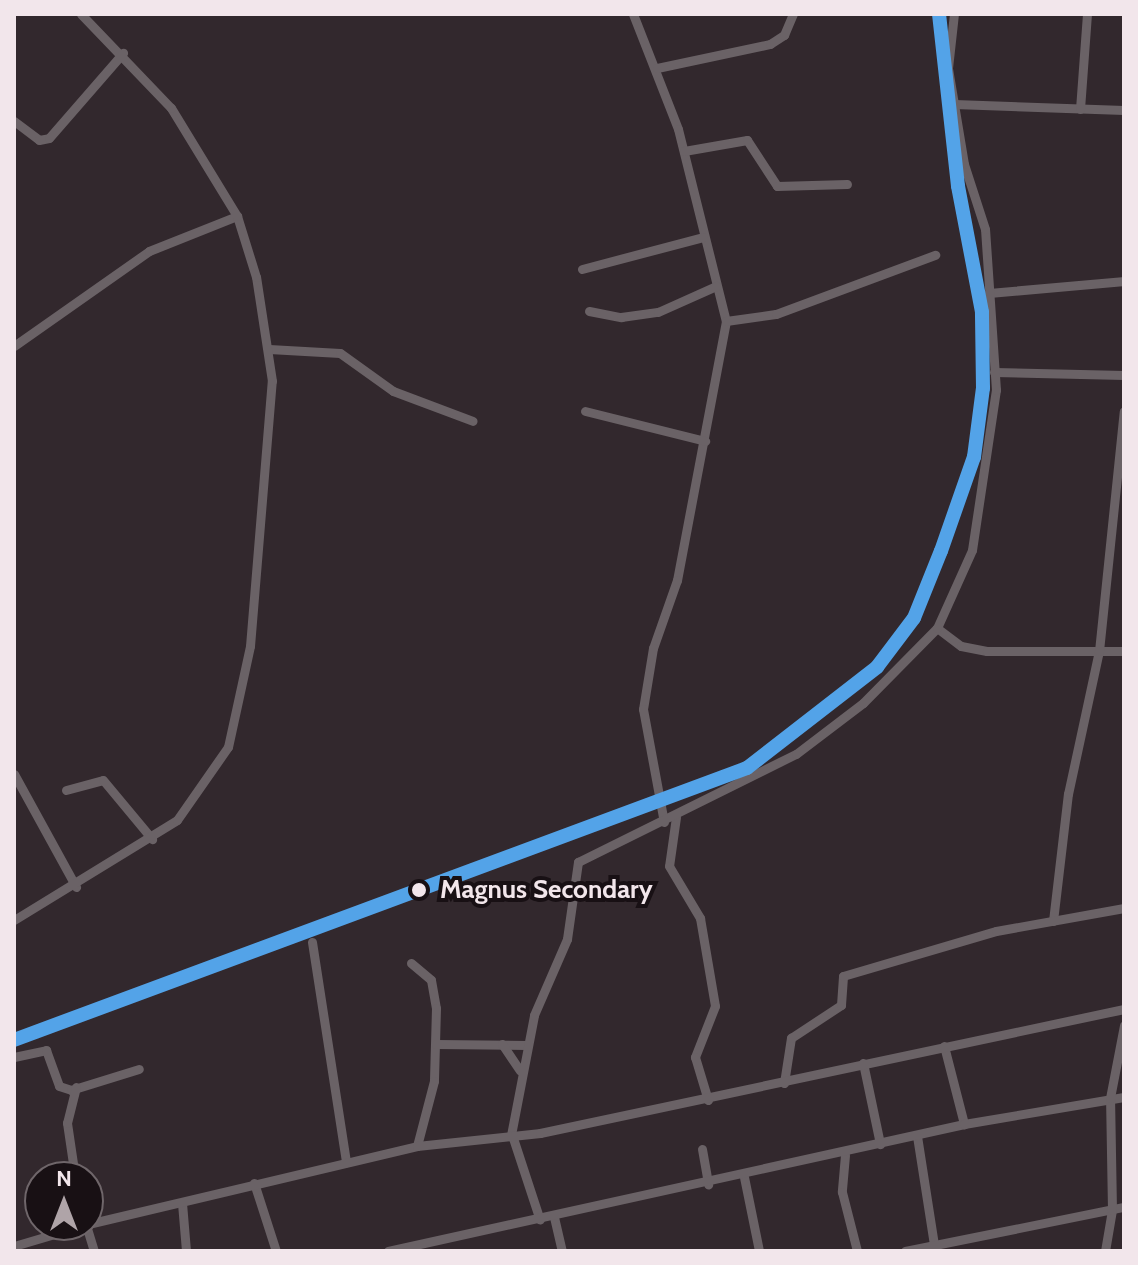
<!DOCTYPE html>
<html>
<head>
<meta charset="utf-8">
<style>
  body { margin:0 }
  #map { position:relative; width:1138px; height:1265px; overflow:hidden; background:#32282d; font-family:Cabin,sans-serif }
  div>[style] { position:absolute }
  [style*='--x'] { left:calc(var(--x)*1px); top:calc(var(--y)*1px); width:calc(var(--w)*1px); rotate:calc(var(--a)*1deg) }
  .street>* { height:9px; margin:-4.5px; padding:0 4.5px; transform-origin:4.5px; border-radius:4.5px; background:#6a6266 }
  .rail-1>* { height:14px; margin:-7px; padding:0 7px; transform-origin:7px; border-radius:7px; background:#53a3e8 }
  .dots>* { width:22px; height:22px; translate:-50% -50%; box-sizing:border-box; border:4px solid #181014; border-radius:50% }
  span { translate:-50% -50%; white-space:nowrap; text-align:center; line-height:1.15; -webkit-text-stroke:8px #181014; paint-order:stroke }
  .stop-label { font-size:26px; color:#f2e6eb; font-weight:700 }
  .left { translate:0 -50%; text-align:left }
  .frame { position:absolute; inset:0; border:16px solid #f2e6eb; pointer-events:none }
  .north { position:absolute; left:24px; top:1161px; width:80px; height:80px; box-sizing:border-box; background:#181014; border:2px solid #6f666a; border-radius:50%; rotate:0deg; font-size:22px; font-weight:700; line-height:32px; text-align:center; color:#f2e6eb }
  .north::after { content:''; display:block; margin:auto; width:28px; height:36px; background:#afa4a8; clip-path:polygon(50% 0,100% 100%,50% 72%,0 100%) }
</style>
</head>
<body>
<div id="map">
  <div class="street">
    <div style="--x:633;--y:14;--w:123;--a:68.6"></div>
    <div style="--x:678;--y:129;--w:198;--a:76"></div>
    <div style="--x:726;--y:321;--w:264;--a:100.7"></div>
    <div style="--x:677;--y:580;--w:72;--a:109.4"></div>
    <div style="--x:653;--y:648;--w:62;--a:99.3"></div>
    <div style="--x:643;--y:709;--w:115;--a:79.5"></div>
    <div style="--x:657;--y:68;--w:116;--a:-12"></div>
    <div style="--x:770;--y:44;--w:17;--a:-33"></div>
    <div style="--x:784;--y:35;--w:23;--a:-67"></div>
    <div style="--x:954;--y:104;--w:170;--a:2"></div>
    <div style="--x:1080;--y:109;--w:95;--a:-85.8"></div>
    <div style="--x:14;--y:121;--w:31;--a:37"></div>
    <div style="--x:39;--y:140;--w:10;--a:-11"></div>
    <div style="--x:49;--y:138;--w:113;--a:-49"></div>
    <div style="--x:684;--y:151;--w:64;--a:-9.9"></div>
    <div style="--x:747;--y:140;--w:55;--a:56.9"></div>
    <div style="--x:777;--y:186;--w:70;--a:-1.6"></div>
    <div style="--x:582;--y:269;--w:125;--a:-14.8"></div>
    <div style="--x:989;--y:293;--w:136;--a:-5.1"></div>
    <div style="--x:589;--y:311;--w:33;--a:11"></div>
    <div style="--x:621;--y:317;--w:37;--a:-8"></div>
    <div style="--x:658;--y:312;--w:64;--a:-24.1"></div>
    <div style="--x:726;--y:321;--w:50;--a:-8"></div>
    <div style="--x:776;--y:314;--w:170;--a:-20.4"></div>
    <div style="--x:14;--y:346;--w:165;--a:-35.1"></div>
    <div style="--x:149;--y:251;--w:95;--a:-21.7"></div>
    <div style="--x:269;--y:349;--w:71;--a:3.2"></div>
    <div style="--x:340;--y:353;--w:65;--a:35.6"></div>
    <div style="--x:393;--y:391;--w:85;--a:20.6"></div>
    <div style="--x:994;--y:372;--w:130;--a:1.3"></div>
    <div style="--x:585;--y:411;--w:124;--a:14"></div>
    <div style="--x:937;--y:628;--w:30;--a:37"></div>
    <div style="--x:961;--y:646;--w:26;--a:11"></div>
    <div style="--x:987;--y:651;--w:137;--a:0"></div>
    <div style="--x:14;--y:774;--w:129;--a:61.2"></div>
    <div style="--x:66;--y:790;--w:38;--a:-15"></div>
    <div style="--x:103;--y:780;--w:77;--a:50.3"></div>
    <div style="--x:676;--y:817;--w:49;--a:98.1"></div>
    <div style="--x:669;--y:866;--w:61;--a:59.2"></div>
    <div style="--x:700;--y:918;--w:89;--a:80.3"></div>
    <div style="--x:715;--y:1006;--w:55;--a:111.4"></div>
    <div style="--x:695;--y:1057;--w:45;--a:73.2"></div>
    <div style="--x:14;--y:920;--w:191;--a:-31.5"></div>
    <div style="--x:177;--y:820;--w:89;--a:-55.1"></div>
    <div style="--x:228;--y:747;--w:103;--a:-77.7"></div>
    <div style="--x:250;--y:646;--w:266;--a:-85.3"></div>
    <div style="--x:272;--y:381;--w:105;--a:-98.7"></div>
    <div style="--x:256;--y:277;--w:64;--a:-107.3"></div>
    <div style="--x:237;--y:216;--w:127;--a:-121.4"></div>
    <div style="--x:171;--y:108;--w:130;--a:-133.8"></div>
    <div style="--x:1053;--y:921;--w:128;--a:-83.3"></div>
    <div style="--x:1068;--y:794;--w:146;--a:-77.8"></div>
    <div style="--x:1099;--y:651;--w:241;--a:-84.1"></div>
    <div style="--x:312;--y:942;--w:223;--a:81.2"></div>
    <div style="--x:411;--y:963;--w:26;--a:40"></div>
    <div style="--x:431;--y:980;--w:28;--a:80"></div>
    <div style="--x:436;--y:1008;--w:73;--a:91.6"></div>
    <div style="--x:434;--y:1081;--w:67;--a:104.7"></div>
    <div style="--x:436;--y:1044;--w:91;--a:0.6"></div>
    <div style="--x:502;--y:1044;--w:32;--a:56"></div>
    <div style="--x:944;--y:1046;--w:81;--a:75.6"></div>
    <div style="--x:14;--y:1057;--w:33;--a:-12"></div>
    <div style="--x:46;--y:1050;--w:38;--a:70"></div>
    <div style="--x:59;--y:1086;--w:13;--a:18"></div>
    <div style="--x:71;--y:1090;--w:71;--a:-17.2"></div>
    <div style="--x:863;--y:1063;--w:83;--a:78.1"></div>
    <div style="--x:784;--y:1083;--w:46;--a:-81.2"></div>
    <div style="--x:791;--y:1038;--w:60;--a:-33.4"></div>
    <div style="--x:841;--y:1005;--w:29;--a:-86"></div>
    <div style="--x:843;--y:976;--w:159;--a:-16.4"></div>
    <div style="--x:996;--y:931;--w:130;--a:-10.2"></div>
    <div style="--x:511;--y:1135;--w:122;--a:-79.1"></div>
    <div style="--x:534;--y:1015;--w:83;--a:-66.5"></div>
    <div style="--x:567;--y:939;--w:78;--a:-81.9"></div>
    <div style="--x:578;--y:862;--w:243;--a:-26.4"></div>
    <div style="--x:796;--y:754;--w:84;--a:-37.3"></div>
    <div style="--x:863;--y:703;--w:105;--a:-45.4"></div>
    <div style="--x:937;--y:628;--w:85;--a:-65.8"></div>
    <div style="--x:972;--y:550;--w:162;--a:-81.5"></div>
    <div style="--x:996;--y:390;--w:161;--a:-93.9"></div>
    <div style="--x:985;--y:229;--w:68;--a:-107.9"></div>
    <div style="--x:964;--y:164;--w:97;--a:-99.5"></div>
    <div style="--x:948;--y:68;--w:54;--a:-83.7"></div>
    <div style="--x:512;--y:1135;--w:89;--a:71.8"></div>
    <div style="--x:917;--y:1136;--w:116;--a:81.1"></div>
    <div style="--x:702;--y:1149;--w:36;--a:80"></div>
    <div style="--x:845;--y:1155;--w:37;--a:95"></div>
    <div style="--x:842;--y:1192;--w:61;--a:75.7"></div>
    <div style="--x:75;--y:1177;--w:55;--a:-98.4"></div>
    <div style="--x:67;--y:1123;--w:37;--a:-76"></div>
    <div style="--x:744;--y:1177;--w:76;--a:78.5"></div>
    <div style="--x:254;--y:1183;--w:71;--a:72.1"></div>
    <div style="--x:182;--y:1203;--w:48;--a:85.2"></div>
    <div style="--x:554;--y:1217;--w:35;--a:77"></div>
    <div style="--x:88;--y:1224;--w:338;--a:-13.3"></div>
    <div style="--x:417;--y:1146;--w:124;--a:-6"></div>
    <div style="--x:540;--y:1133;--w:597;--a:-11.99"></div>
    <div style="--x:86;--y:1225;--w:27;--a:73"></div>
    <div style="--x:14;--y:1246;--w:74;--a:-16.5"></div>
    <div style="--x:388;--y:1251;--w:590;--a:-12.43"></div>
    <div style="--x:964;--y:1124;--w:162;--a:-9.6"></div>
    <div style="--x:905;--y:1251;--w:223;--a:-11.4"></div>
    <div style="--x:1105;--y:1251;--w:42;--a:-80.3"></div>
    <div style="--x:1112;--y:1210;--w:112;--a:-91"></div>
    <div style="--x:1110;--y:1098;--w:74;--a:-79.1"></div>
  </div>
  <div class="rail-1">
    <div style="--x:14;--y:1040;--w:782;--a:-20.36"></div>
    <div style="--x:747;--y:768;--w:165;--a:-37.8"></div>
    <div style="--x:877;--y:667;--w:61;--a:-52.9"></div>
    <div style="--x:914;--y:618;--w:72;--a:-68.1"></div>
    <div style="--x:941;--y:551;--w:100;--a:-70.7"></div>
    <div style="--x:974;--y:457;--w:70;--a:-82.6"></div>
    <div style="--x:983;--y:388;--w:76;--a:-90.8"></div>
    <div style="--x:982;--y:312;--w:128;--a:-100.8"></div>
    <div style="--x:958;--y:186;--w:173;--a:-96.3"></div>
  </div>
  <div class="dots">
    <div style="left:419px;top:890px;background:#f2e6eb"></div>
  </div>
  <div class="stop-label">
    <span class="left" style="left:440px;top:890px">Magnus Secondary</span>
  </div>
  <div class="frame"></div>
  <div class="north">N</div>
</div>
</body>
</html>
